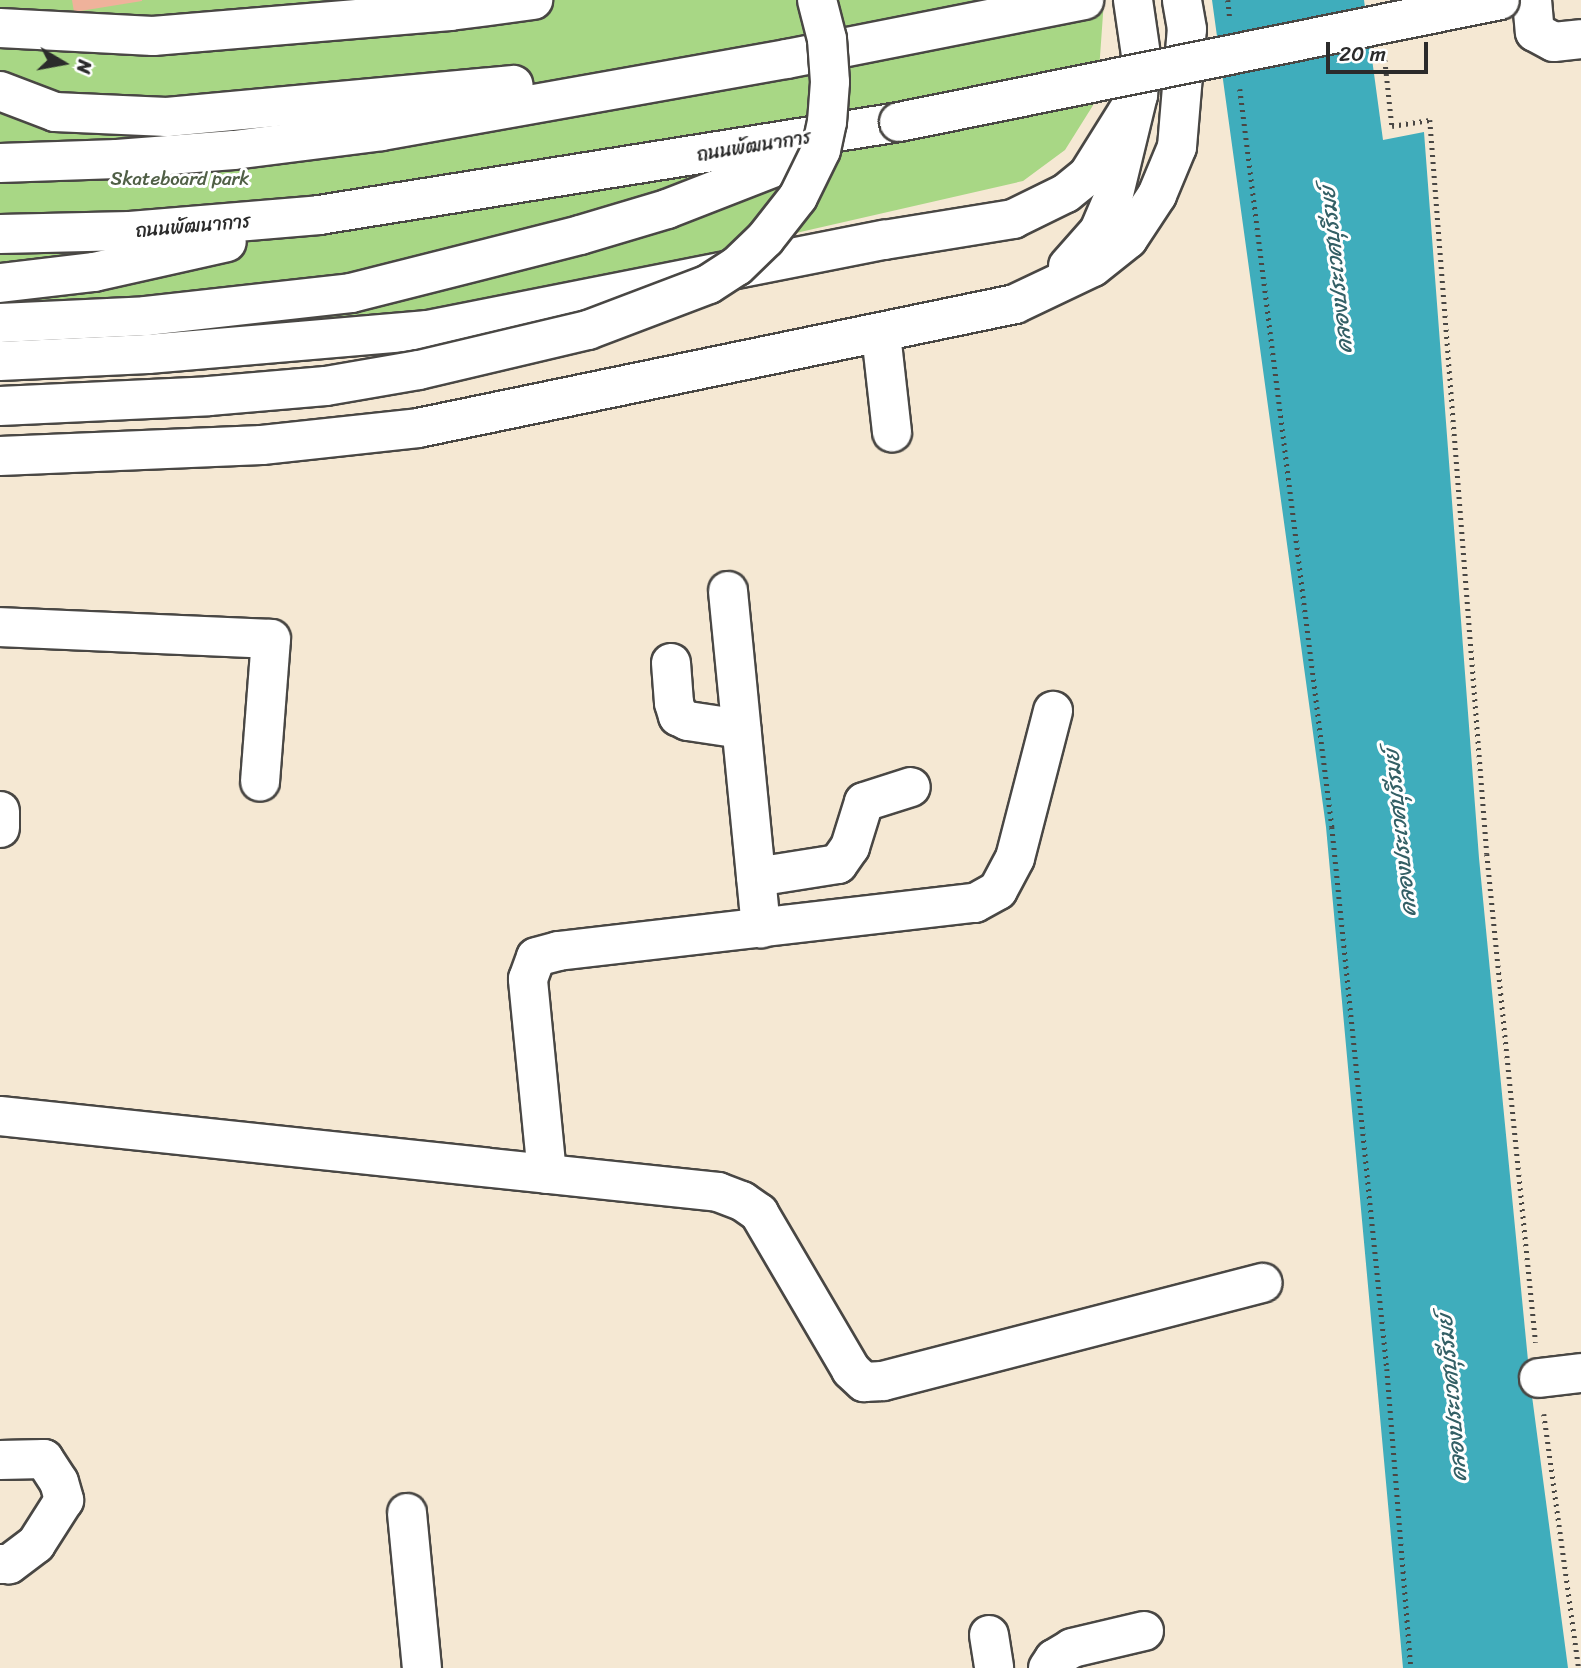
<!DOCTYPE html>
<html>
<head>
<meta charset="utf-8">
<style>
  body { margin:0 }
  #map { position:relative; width:1581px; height:1668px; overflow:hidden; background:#f5e8d3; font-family:Sriracha,"Playpen Sans Thai",sans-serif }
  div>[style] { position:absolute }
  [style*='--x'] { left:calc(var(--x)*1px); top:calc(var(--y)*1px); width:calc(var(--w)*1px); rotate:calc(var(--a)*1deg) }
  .green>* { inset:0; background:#a8d785 }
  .water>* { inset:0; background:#3fadbc }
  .building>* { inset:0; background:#efb29b }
  .path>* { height:4.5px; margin-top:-2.25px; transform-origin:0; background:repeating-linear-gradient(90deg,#494744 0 2px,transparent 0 7px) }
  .roads { filter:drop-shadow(2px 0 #494744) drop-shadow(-2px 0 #494744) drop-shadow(0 2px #494744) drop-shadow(0 -2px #494744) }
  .minor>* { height:38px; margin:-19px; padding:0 19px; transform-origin:19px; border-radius:19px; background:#fff }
  .major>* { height:38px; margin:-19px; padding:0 19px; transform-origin:19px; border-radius:19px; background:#fff }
  .bridges { filter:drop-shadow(2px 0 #494744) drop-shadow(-2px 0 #494744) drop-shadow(0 2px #494744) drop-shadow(0 -2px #494744) }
  .major-bridge>* { height:38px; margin:-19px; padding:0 19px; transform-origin:19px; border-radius:19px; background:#fff }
  span { translate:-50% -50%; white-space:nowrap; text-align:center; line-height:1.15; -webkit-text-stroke:6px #fff; paint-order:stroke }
  .street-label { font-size:19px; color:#2b2b2b }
  .park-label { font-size:19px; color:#505f46 }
  .water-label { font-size:21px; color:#335f65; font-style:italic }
  .north { position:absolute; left:28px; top:28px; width:70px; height:70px; -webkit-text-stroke:5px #fff; paint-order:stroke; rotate:100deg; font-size:19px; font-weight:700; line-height:28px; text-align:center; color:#2b2b2b }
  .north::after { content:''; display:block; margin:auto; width:24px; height:32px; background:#2b2b2b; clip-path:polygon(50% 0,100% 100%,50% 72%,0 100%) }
  .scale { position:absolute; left:1326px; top:42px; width:102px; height:32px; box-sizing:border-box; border:4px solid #2b2b2b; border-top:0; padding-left:9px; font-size:21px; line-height:24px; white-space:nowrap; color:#2b2b2b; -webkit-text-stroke:5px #fff; paint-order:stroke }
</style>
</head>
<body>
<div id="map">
  <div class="green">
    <div style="clip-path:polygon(0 0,1104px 0,1097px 99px,1065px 150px,1023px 181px,696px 256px,428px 330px,0 382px)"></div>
  </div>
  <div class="water">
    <div style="clip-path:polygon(1212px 0,1364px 0,1383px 140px,1424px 132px,1479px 858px,1530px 1381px,1568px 1668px,1403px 1668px,1326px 827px)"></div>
  </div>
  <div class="building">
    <div style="clip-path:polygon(72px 0,142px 0,142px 1px,74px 12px)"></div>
  </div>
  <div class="path">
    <div style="--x:1228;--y:0;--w:18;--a:84"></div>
    <div style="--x:1385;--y:60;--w:66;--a:83.9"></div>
    <div style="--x:1392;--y:126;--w:38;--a:-9"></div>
    <div style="--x:1430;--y:120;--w:736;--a:85.56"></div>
    <div style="--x:1487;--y:854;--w:491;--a:84.3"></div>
    <div style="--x:1240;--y:89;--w:744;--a:82.89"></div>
    <div style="--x:1332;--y:827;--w:545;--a:84.21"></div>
    <div style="--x:1387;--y:1369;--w:300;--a:85.4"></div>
    <div style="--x:1544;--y:1414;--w:256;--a:82.2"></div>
  </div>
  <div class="roads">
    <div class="minor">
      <div style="--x:881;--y:334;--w:99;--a:83.6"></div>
      <div style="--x:728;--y:591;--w:339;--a:84.4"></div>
      <div style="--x:0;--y:627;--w:271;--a:2.5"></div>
      <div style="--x:271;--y:639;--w:143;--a:94.4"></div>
      <div style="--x:671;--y:663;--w:40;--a:85.7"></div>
      <div style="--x:674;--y:703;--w:14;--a:73"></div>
      <div style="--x:678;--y:716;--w:11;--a:27"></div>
      <div style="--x:688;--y:721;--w:54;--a:8.6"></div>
      <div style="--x:0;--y:828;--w:17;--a:-90"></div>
      <div style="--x:756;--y:877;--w:83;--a:-9"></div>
      <div style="--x:838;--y:864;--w:21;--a:-55"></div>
      <div style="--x:850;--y:847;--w:47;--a:-72.7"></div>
      <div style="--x:864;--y:802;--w:49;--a:-17.7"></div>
      <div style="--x:0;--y:1116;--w:722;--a:6.04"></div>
      <div style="--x:718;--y:1192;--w:26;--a:21"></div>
      <div style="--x:742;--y:1201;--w:21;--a:35"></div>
      <div style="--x:759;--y:1213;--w:182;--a:59.6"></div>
      <div style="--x:851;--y:1370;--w:18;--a:43"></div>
      <div style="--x:864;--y:1382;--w:19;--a:-3"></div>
      <div style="--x:883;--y:1381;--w:392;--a:-14.5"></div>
      <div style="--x:547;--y:1174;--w:196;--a:-95.6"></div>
      <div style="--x:528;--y:979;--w:23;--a:-70"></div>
      <div style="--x:536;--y:957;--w:23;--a:-15"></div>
      <div style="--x:558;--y:951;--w:420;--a:-6.6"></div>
      <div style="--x:975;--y:903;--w:26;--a:-29"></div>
      <div style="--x:998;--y:890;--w:36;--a:-62"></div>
      <div style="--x:1015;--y:858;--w:152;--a:-75.5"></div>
      <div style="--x:1539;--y:1378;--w:42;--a:-6.8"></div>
      <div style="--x:0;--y:1460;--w:44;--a:-1.3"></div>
      <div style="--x:44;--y:1459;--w:27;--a:57"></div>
      <div style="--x:59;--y:1482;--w:19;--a:74"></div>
      <div style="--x:64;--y:1500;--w:52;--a:122.5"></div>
      <div style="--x:36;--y:1544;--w:34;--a:143"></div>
      <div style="--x:9;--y:1564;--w:9;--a:180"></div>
      <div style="--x:407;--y:1513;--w:156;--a:84.5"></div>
      <div style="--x:989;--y:1635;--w:33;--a:81"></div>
      <div style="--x:1048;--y:1668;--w:11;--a:-56"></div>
      <div style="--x:1054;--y:1659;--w:21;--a:-31"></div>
      <div style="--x:1072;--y:1648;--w:74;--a:-13.3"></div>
    </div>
    <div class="major">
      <div style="--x:1532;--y:0;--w:32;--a:85"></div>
      <div style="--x:1535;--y:32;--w:21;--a:28"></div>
      <div style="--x:1554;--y:42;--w:27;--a:-6"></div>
      <div style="--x:0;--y:28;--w:153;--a:3"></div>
      <div style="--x:153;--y:36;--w:298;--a:-4.8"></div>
      <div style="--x:450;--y:11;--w:84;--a:-7.5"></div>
      <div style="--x:0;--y:91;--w:59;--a:20.9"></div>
      <div style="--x:55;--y:112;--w:112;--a:2.6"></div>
      <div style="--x:167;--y:117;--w:348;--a:-5.3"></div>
      <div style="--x:0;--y:163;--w:117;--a:-2"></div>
      <div style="--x:117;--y:159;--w:117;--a:-4.4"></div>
      <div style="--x:234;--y:150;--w:149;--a:-7.3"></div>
      <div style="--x:382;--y:131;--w:411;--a:-10.1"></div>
      <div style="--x:787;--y:59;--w:303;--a:-11.2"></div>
      <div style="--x:0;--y:234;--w:130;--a:-1.3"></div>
      <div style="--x:130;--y:231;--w:190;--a:-4.8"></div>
      <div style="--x:319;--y:215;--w:587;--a:-9.11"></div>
      <div style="--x:1068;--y:266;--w:47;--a:-48.5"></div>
      <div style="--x:1099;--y:231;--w:36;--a:-67"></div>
      <div style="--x:1113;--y:198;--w:106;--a:-76.4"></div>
      <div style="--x:1138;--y:95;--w:40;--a:-85.7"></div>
      <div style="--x:1141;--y:55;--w:56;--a:-98.3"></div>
      <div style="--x:0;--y:283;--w:95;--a:-6.7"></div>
      <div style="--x:94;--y:272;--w:136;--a:-12.7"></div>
      <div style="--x:0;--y:323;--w:146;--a:-2.7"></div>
      <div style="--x:146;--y:316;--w:206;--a:-6.4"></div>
      <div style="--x:351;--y:293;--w:236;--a:-14.2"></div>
      <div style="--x:580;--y:235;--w:91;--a:-16.6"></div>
      <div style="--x:667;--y:209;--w:157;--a:-21.3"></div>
      <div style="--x:0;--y:361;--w:148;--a:-2.7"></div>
      <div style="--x:148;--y:354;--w:281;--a:-4.9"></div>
      <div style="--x:428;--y:330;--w:465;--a:-11.2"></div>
      <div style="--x:884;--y:240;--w:131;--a:-9.2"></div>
      <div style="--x:1013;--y:219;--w:59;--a:-26.1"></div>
      <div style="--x:1066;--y:193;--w:28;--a:-39"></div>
      <div style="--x:1088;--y:175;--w:94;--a:-58"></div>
      <div style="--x:0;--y:456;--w:262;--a:-2.4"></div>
      <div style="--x:262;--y:445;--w:157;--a:-6.2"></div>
      <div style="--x:418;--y:428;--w:610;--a:-11.73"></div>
      <div style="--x:1015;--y:304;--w:86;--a:-25.4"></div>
      <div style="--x:1093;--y:267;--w:45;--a:-38.7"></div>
      <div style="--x:1128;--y:239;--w:53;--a:-56.6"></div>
      <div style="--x:1157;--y:195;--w:52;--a:-67.4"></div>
      <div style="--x:1177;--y:147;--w:118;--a:-85.2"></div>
      <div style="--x:1187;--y:29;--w:29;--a:-100"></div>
    </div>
  </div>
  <div class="bridges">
    <div class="major-bridge">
      <div style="--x:899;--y:122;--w:613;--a:-11.47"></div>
      <div style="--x:0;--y:406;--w:209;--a:-2.7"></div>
      <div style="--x:209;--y:396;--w:117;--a:-4.9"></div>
      <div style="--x:326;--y:386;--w:94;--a:-9.8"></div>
      <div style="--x:419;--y:370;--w:174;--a:-13.3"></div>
      <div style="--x:588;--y:330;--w:129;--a:-20.8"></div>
      <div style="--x:709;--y:284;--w:33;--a:-33"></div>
      <div style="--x:737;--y:266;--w:39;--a:-44"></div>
      <div style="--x:765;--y:239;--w:53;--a:-51.8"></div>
      <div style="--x:798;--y:197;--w:52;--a:-63.9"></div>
      <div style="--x:821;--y:150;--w:29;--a:-78"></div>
      <div style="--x:827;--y:122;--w:40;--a:-85.7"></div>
      <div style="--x:830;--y:82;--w:43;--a:-94"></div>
      <div style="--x:827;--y:39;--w:40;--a:-104.4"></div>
    </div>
  </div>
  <div class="street-label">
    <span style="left:754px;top:146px;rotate:-9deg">ถนนพัฒนาการ</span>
    <span style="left:193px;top:226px;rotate:-5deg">ถนนพัฒนาการ</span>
  </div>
  <div class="park-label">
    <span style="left:180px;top:179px">Skateboard park</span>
  </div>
  <div class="water-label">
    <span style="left:1336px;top:270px;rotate:-96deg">คลองประเวศบุรีรมย์</span>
    <span style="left:1400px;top:833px;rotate:-96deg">คลองประเวศบุรีรมย์</span>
    <span style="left:1452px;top:1398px;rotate:-95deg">คลองประเวศบุรีรมย์</span>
  </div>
  <div class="north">N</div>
  <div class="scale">20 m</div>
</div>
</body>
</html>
